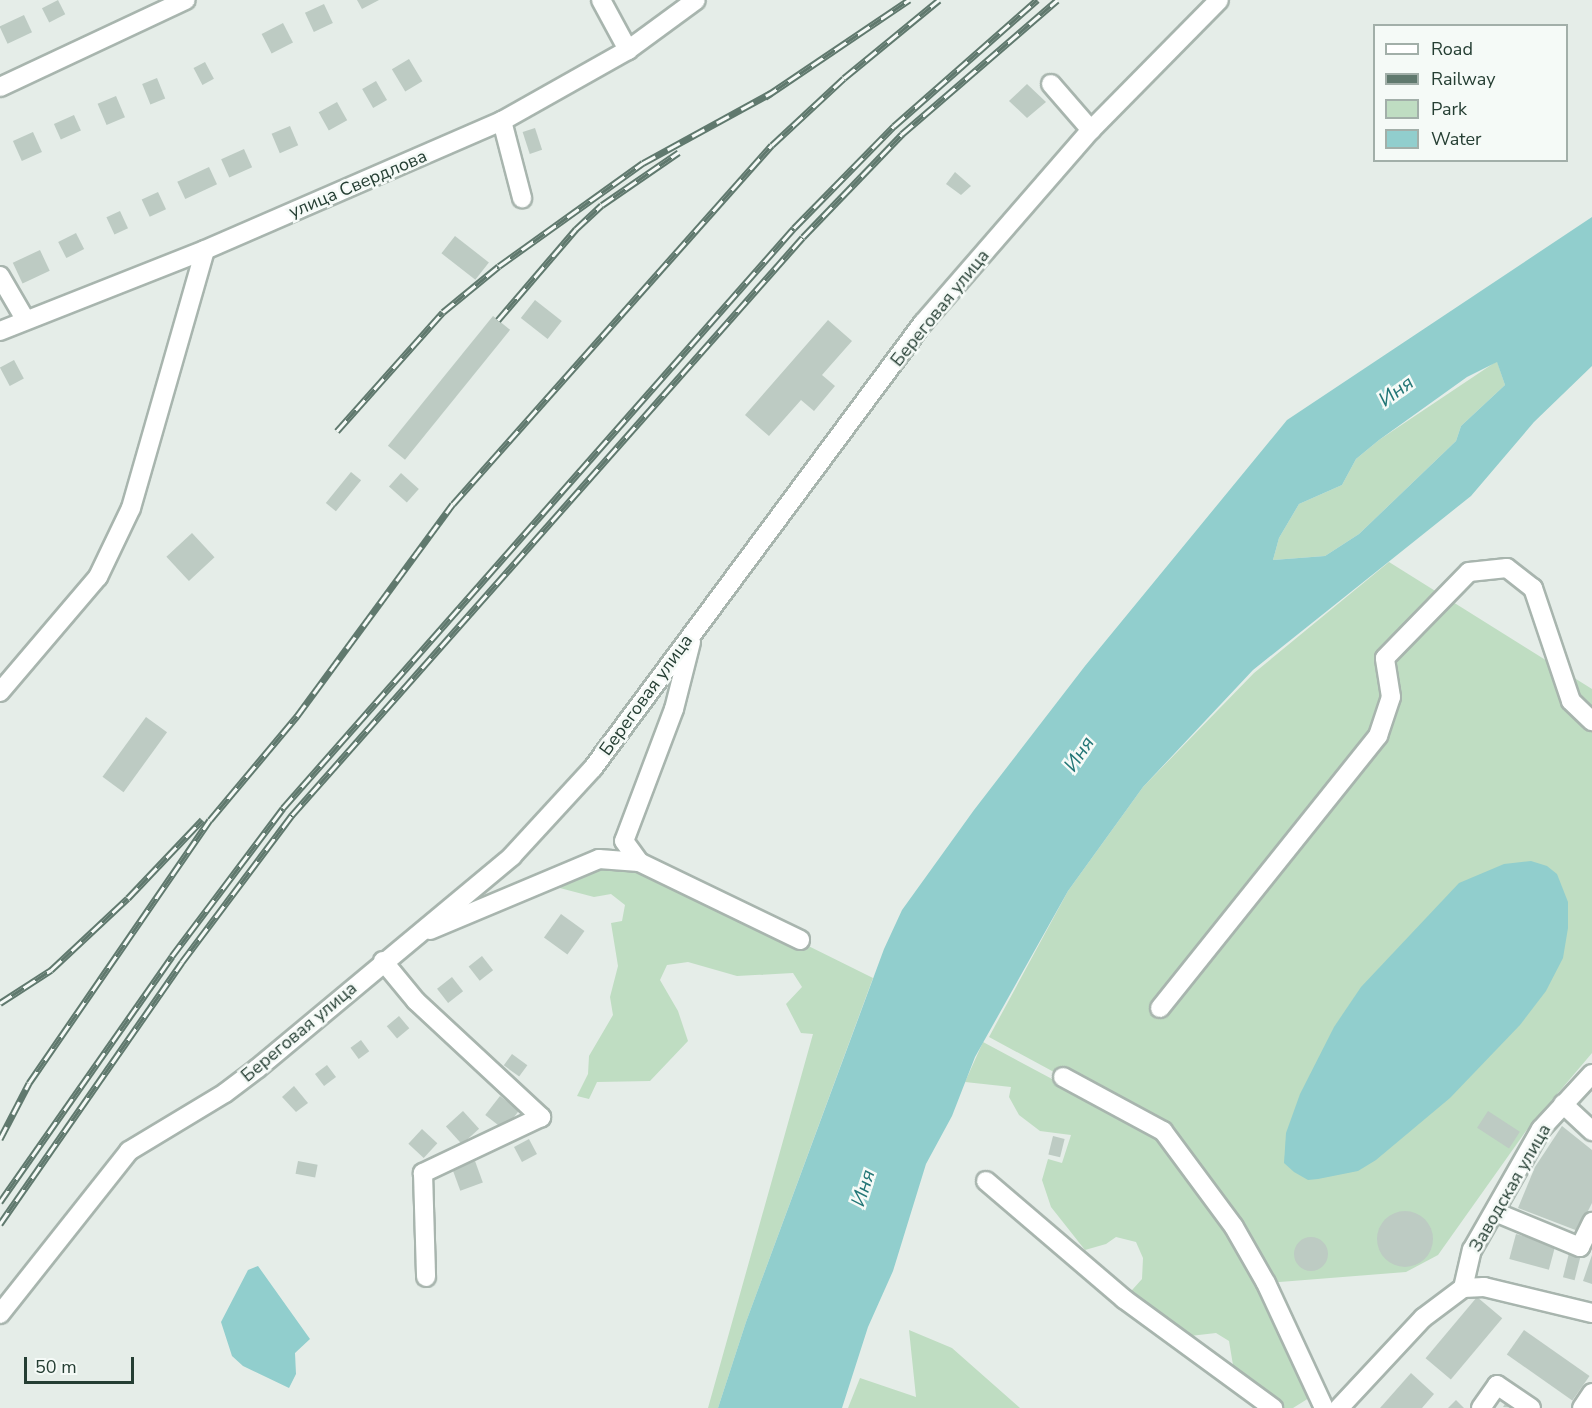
<!DOCTYPE html>
<html>
<head>
<meta charset="utf-8">
<style>
  body { margin:0 }
  #map { position:relative; width:1592px; height:1408px; overflow:hidden; background:#e5ede8; font-family:"Nunito Sans",sans-serif }
  div>[style] { position:absolute }
  [style*='--x'] { left:calc(var(--x)*1px); top:calc(var(--y)*1px); width:calc(var(--w)*1px); rotate:calc(var(--a)*1deg) }
  .green>* { inset:0; background:#bfddc2 }
  .water>* { inset:0; background:#91cecd }
  .building>* { inset:0; background:#bdcbc3; transform-origin:0 0 }
  .round { border-radius:50% }
  .roads { filter:drop-shadow(2px 0 #a8b5ae) drop-shadow(-2px 0 #a8b5ae) drop-shadow(0 2px #a8b5ae) drop-shadow(0 -2px #a8b5ae) }
  .minor>* { height:18px; margin:-9px; padding:0 9px; transform-origin:9px; border-radius:9px; background:#fff }
  .rail>* { height:7px; margin-top:-3.5px; transform-origin:0; background:repeating-linear-gradient(90deg,#f5faf7 0 14px,#60796e 0 28px); box-sizing:border-box; border-block:2px solid #60796e }
  span { translate:-50% -50%; white-space:nowrap; text-align:center; line-height:1.15; -webkit-text-stroke:5px #f5faf7; paint-order:stroke }
  .street-label { font-size:18px; color:#253e33 }
  .water-label { font-size:20px; color:#237676; font-style:italic }
  .legend { position:absolute; left:1373px; top:24px; width:195px; height:138px; box-sizing:border-box; background:#f5faf7; border:2px solid #a2afa9; margin:0; padding:8px 10px; list-style:none; font-size:18px; color:#253e33 }
  .legend li { display:flex; align-items:center; gap:12px; height:30px }
  .legend b { width:30px; border:2px solid #a2afa9 }
  .scale { position:absolute; left:24px; top:1357px; width:110px; height:27px; box-sizing:border-box; border:3px solid #253e33; border-top:0; padding-left:8px; font-size:18px; line-height:21px; white-space:nowrap; color:#253e33; -webkit-text-stroke:4px #f5faf7; paint-order:stroke }
</style>
</head>
<body>
<div id="map">
  <div class="green">
    <div style="clip-path:polygon(1497px 361px,1505px 385px,1461px 426px,1456px 441px,1359px 534px,1325px 556px,1273px 560px,1279px 538px,1299px 504px,1342px 485px,1356px 459px,1379px 440px)"></div>
    <div style="clip-path:polygon(1389px 562px,1592px 689px,1592px 1053px,1526px 1131px,1438px 1255px,1406px 1272px,1266px 1283px,1163px 1131px,989px 1037px,1068px 891px,1143px 787px,1254px 673px)"></div>
    <div style="clip-path:polygon(599px 859px,639px 862px,873px 978px,746px 1322px,718px 1408px,708px 1408px,813px 1034px,801px 1033px,786px 1004px,802px 987px,793px 973px,737px 976px,688px 962px,667px 965px,660px 980px,678px 1011px,688px 1041px,650px 1081px,597px 1082px,589px 1099px,577px 1096px,588px 1074px,589px 1056px,613px 1015px,610px 997px,618px 966px,611px 923px,622px 921px,625px 905px,611px 894px,594px 897px,556px 887px)"></div>
    <div style="clip-path:polygon(983px 1042px,1157px 1135px,1287px 1317px,1309px 1398px,1293px 1408px,1279px 1408px,1233px 1365px,1229px 1341px,1216px 1333px,1190px 1336px,1124px 1299px,1142px 1279px,1143px 1258px,1136px 1242px,1116px 1237px,1106px 1244px,1085px 1250px,1051px 1207px,1042px 1180px,1048px 1159px,1062px 1163px,1071px 1135px,1040px 1131px,1019px 1115px,1009px 1097px,1011px 1087px,965px 1082px)"></div>
    <div style="clip-path:polygon(909px 1330px,952px 1348px,1020px 1408px,848px 1408px,860px 1378px,916px 1397px)"></div>
  </div>
  <div class="water">
    <div style="clip-path:polygon(evenodd,1592px 217px,1592px 366px,1534px 422px,1471px 496px,1253px 670px,1143px 787px,1068px 891px,975px 1057px,952px 1116px,926px 1164px,893px 1271px,868px 1327px,842px 1408px,718px 1408px,746px 1322px,884px 949px,902px 910px,974px 810px,1085px 666px,1287px 420px,1592px 217px,1497px 362px,1505px 385px,1461px 426px,1456px 441px,1359px 534px,1325px 556px,1273px 560px,1279px 538px,1299px 504px,1342px 485px,1356px 459px,1379px 440px,1467px 377px,1497px 362px)"></div>
    <div style="clip-path:polygon(1531px 861px,1547px 866px,1557px 874px,1568px 902px,1568px 928px,1563px 958px,1546px 991px,1520px 1025px,1450px 1098px,1376px 1160px,1358px 1171px,1318px 1179px,1308px 1180px,1294px 1172px,1284px 1163px,1286px 1133px,1300px 1094px,1334px 1027px,1361px 987px,1459px 883px,1504px 864px)"></div>
    <div style="clip-path:polygon(258px 1266px,310px 1339px,295px 1353px,296px 1374px,289px 1388px,243px 1366px,232px 1356px,221px 1322px,248px 1270px)"></div>
  </div>
  <div class="building">
    <div style="left:58px;top:0;width:16px;height:18px;rotate:63deg"></div>
    <div style="clip-path:polygon(357px 0,379px 0,362px 9px)"></div>
    <div style="left:324px;top:4px;width:21px;height:21px;rotate:65deg"></div>
    <div style="left:24px;top:15px;width:19px;height:27px;rotate:65deg"></div>
    <div style="left:283px;top:23px;width:22px;height:24px;rotate:63deg"></div>
    <div style="left:409px;top:59px;width:26px;height:20px;rotate:59deg"></div>
    <div style="left:205px;top:62px;width:19px;height:13px;rotate:62deg"></div>
    <div style="left:157px;top:78px;width:22px;height:16px;rotate:68deg"></div>
    <div style="left:376px;top:81px;width:22px;height:16px;rotate:60deg"></div>
    <div style="clip-path:polygon(1027px 84px,1046px 102px,1027px 118px,1009px 101px)"></div>
    <div style="left:116px;top:96px;width:23px;height:20px;rotate:67deg"></div>
    <div style="left:337px;top:102px;width:21px;height:21px;rotate:61deg"></div>
    <div style="left:74px;top:115px;width:17px;height:22px;rotate:66deg"></div>
    <div style="left:290px;top:126px;width:21px;height:20px;rotate:67deg"></div>
    <div style="left:535px;top:128px;width:23px;height:13px;rotate:72deg"></div>
    <div style="left:33px;top:132px;width:22px;height:22px;rotate:66deg"></div>
    <div style="left:244px;top:149px;width:20px;height:25px;rotate:66deg"></div>
    <div style="left:209px;top:167px;width:19px;height:35px;rotate:65deg"></div>
    <div style="clip-path:polygon(955px 172px,971px 186px,961px 195px,946px 184px)"></div>
    <div style="left:158px;top:192px;width:19px;height:18px;rotate:65deg"></div>
    <div style="left:120px;top:211px;width:19px;height:15px;rotate:65deg"></div>
    <div style="left:76px;top:233px;width:18px;height:20px;rotate:63deg"></div>
    <div style="left:455px;top:236px;width:43px;height:22px;rotate:38deg"></div>
    <div style="left:40px;top:250px;width:23px;height:30px;rotate:65deg"></div>
    <div style="left:535px;top:300px;width:34px;height:23px;rotate:38deg"></div>
    <div style="left:493px;top:316px;width:22px;height:167px;rotate:39deg"></div>
    <div style="clip-path:polygon(828px 320px,852px 341px,822px 375px,835px 386px,814px 411px,801px 400px,769px 436px,745px 415px)"></div>
    <div style="left:14px;top:360px;width:21px;height:16px;rotate:62deg"></div>
    <div style="left:351px;top:472px;width:13px;height:40px;rotate:39deg"></div>
    <div style="left:401px;top:473px;width:24px;height:18px;rotate:42deg"></div>
    <div style="left:192px;top:533px;width:33px;height:35px;rotate:47deg"></div>
    <div style="left:146px;top:717px;width:26px;height:74px;rotate:36deg"></div>
    <div style="left:561px;top:914px;width:29px;height:29px;rotate:36deg"></div>
    <div style="left:482px;top:956px;width:18px;height:17px;rotate:52deg"></div>
    <div style="left:452px;top:977px;width:18px;height:19px;rotate:52deg"></div>
    <div style="left:399px;top:1016px;width:16px;height:16px;rotate:50deg"></div>
    <div style="left:361px;top:1040px;width:14px;height:13px;rotate:54deg"></div>
    <div style="left:512px;top:1054px;width:19px;height:14px;rotate:36deg"></div>
    <div style="left:327px;top:1065px;width:15px;height:15px;rotate:53deg"></div>
    <div style="clip-path:polygon(294px 1086px,308px 1103px,296px 1112px,282px 1097px)"></div>
    <div style="left:500px;top:1096px;width:24px;height:24px;rotate:38deg"></div>
    <div style="left:463px;top:1111px;width:24px;height:23px;rotate:48deg"></div>
    <div style="left:1488px;top:1111px;width:38px;height:20px;rotate:33deg"></div>
    <div style="clip-path:polygon(1562px 1126px,1592px 1150px,1592px 1203px,1578px 1231px,1518px 1208px,1535px 1167px)"></div>
    <div style="left:422px;top:1129px;width:21px;height:20px;rotate:43deg"></div>
    <div style="left:1053px;top:1136px;width:12px;height:19px;rotate:14deg"></div>
    <div style="left:529px;top:1139px;width:17px;height:17px;rotate:62deg"></div>
    <div style="left:298px;top:1161px;width:20px;height:13px;rotate:11deg"></div>
    <div style="left:475px;top:1161px;width:23px;height:24px;rotate:70deg"></div>
    <div class="round" style="left:1377px;top:1211px;width:56px;height:56px"></div>
    <div style="left:1516px;top:1234px;width:41px;height:26px;rotate:15deg"></div>
    <div class="round" style="left:1294px;top:1237px;width:34px;height:34px"></div>
    <div style="left:1569px;top:1253px;width:12px;height:25px;rotate:14deg"></div>
    <div style="clip-path:polygon(1592px 1255px,1592px 1284px,1583px 1281px)"></div>
    <div style="left:1477px;top:1297px;width:33px;height:80px;rotate:40deg"></div>
    <div style="left:1524px;top:1330px;width:80px;height:30px;rotate:35deg"></div>
    <div style="clip-path:polygon(1411px 1373px,1434px 1394px,1422px 1408px,1380px 1408px)"></div>
    <div style="clip-path:polygon(1508px 1399px,1522px 1408px,1503px 1407px)"></div>
    <div style="clip-path:polygon(1456px 1400px,1464px 1408px,1448px 1408px)"></div>
  </div>
  <div class="roads">
    <div class="minor">
      <div style="--x:601;--y:0;--w:57;--a:61.6"></div>
      <div style="--x:1051;--y:84;--w:61;--a:49"></div>
      <div style="--x:0;--y:87;--w:205;--a:-25.1"></div>
      <div style="--x:502;--y:121;--w:80;--a:75.4"></div>
      <div style="--x:0;--y:276;--w:50;--a:59.8"></div>
      <div style="--x:0;--y:331;--w:220;--a:-21.6"></div>
      <div style="--x:205;--y:250;--w:324;--a:-23.5"></div>
      <div style="--x:502;--y:121;--w:145;--a:-29.4"></div>
      <div style="--x:628;--y:50;--w:84;--a:-36.3"></div>
      <div style="--x:691;--y:642;--w:69;--a:104.2"></div>
      <div style="--x:674;--y:709;--w:141;--a:110.7"></div>
      <div style="--x:624;--y:841;--w:26;--a:54"></div>
      <div style="--x:639;--y:862;--w:179;--a:25.8"></div>
      <div style="--x:0;--y:692;--w:151;--a:-49.6"></div>
      <div style="--x:98;--y:577;--w:76;--a:-64.4"></div>
      <div style="--x:131;--y:508;--w:268;--a:-74"></div>
      <div style="--x:430;--y:930;--w:183;--a:-22.8"></div>
      <div style="--x:599;--y:859;--w:40;--a:4.3"></div>
      <div style="--x:383;--y:961;--w:52;--a:50.5"></div>
      <div style="--x:416;--y:1001;--w:171;--a:42.9"></div>
      <div style="--x:541;--y:1117;--w:131;--a:154.6"></div>
      <div style="--x:423;--y:1173;--w:104;--a:88.3"></div>
      <div style="--x:1160;--y:1008;--w:349;--a:-51.3"></div>
      <div style="--x:1378;--y:736;--w:41;--a:-71.6"></div>
      <div style="--x:1391;--y:697;--w:39;--a:-99"></div>
      <div style="--x:1385;--y:658;--w:120;--a:-45.7"></div>
      <div style="--x:1469;--y:572;--w:38;--a:-6"></div>
      <div style="--x:1507;--y:568;--w:33;--a:38"></div>
      <div style="--x:1533;--y:588;--w:119;--a:71.4"></div>
      <div style="--x:1571;--y:701;--w:29;--a:44"></div>
      <div style="--x:1063;--y:1077;--w:114;--a:28.4"></div>
      <div style="--x:1163;--y:1131;--w:119;--a:53.5"></div>
      <div style="--x:1234;--y:1227;--w:64;--a:60.3"></div>
      <div style="--x:1266;--y:1283;--w:138;--a:65.1"></div>
      <div style="--x:1563;--y:1104;--w:40;--a:43"></div>
      <div style="--x:986;--y:1181;--w:182;--a:40.5"></div>
      <div style="--x:1124;--y:1299;--w:185;--a:36.2"></div>
      <div style="--x:1495;--y:1212;--w:92;--a:22.4"></div>
      <div style="--x:1580;--y:1247;--w:28;--a:-64"></div>
      <div style="--x:1463;--y:1288;--w:21;--a:-3"></div>
      <div style="--x:1484;--y:1287;--w:111;--a:13.5"></div>
      <div style="--x:0;--y:1314;--w:208;--a:-51.6"></div>
      <div style="--x:129;--y:1151;--w:112;--a:-31.1"></div>
      <div style="--x:225;--y:1093;--w:41;--a:-37.1"></div>
      <div style="--x:258;--y:1068;--w:331;--a:-39.8"></div>
      <div style="--x:512;--y:856;--w:120;--a:-47.4"></div>
      <div style="--x:593;--y:768;--w:554;--a:-53.44"></div>
      <div style="--x:923;--y:323;--w:256;--a:-49"></div>
      <div style="--x:1091;--y:130;--w:182;--a:-45.4"></div>
      <div style="--x:1339;--y:1408;--w:123;--a:-47"></div>
      <div style="--x:1423;--y:1318;--w:50;--a:-36.9"></div>
      <div style="--x:1463;--y:1288;--w:39;--a:-77"></div>
      <div style="--x:1472;--y:1250;--w:139;--a:-60.3"></div>
      <div style="--x:1541;--y:1129;--w:75;--a:-47.2"></div>
      <div style="--x:1481;--y:1408;--w:28;--a:-55"></div>
      <div style="--x:1497;--y:1385;--w:41;--a:34.1"></div>
      <div style="--x:1582;--y:1408;--w:18;--a:-56"></div>
    </div>
  </div>
  <div class="rail">
    <div style="--x:765;--y:97;--w:174;--a:-34"></div>
    <div style="--x:498;--y:320;--w:120;--a:-49.4"></div>
    <div style="--x:576;--y:229;--w:35;--a:-43"></div>
    <div style="--x:602;--y:205;--w:93;--a:-34.5"></div>
    <div style="--x:337;--y:431;--w:159;--a:-48.3"></div>
    <div style="--x:443;--y:312;--w:72;--a:-39.4"></div>
    <div style="--x:499;--y:266;--w:177;--a:-35.6"></div>
    <div style="--x:643;--y:163;--w:146;--a:-28.7"></div>
    <div style="--x:0;--y:1003;--w:61;--a:-32.9"></div>
    <div style="--x:51;--y:970;--w:105;--a:-43.1"></div>
    <div style="--x:128;--y:898;--w:108;--a:-46.5"></div>
    <div style="--x:0;--y:1139;--w:63;--a:-62.6"></div>
    <div style="--x:29;--y:1083;--w:319;--a:-55.5"></div>
    <div style="--x:210;--y:820;--w:136;--a:-50.1"></div>
    <div style="--x:297;--y:716;--w:263;--a:-53.7"></div>
    <div style="--x:453;--y:504;--w:480;--a:-48.4"></div>
    <div style="--x:772;--y:145;--w:98;--a:-42.9"></div>
    <div style="--x:844;--y:78;--w:123;--a:-39.4"></div>
    <div style="--x:0;--y:1202;--w:300;--a:-55"></div>
    <div style="--x:172;--y:956;--w:185;--a:-53.1"></div>
    <div style="--x:283;--y:808;--w:773;--a:-48.62"></div>
    <div style="--x:794;--y:228;--w:143;--a:-45.6"></div>
    <div style="--x:894;--y:126;--w:191;--a:-41.4"></div>
    <div style="--x:0;--y:1224;--w:319;--a:-55.2"></div>
    <div style="--x:182;--y:962;--w:184;--a:-53.2"></div>
    <div style="--x:292;--y:815;--w:771;--a:-48.52"></div>
    <div style="--x:803;--y:237;--w:143;--a:-46.1"></div>
    <div style="--x:902;--y:134;--w:205;--a:-40.8"></div>
  </div>
  <div class="street-label">
    <span style="left:358px;top:184px;rotate:-23deg">улица Свердлова</span>
    <span style="left:940px;top:308px;rotate:-51deg">Береговая улица</span>
    <span style="left:646px;top:695px;rotate:-54deg">Береговая улица</span>
    <span style="left:299px;top:1032px;rotate:-40deg">Береговая улица</span>
    <span style="left:1510px;top:1188px;rotate:-60deg">Заводская улица</span>
  </div>
  <div class="water-label">
    <span style="left:1396px;top:391px;rotate:-36deg">Иня</span>
    <span style="left:1079px;top:754px;rotate:-56deg">Иня</span>
    <span style="left:863px;top:1188px;rotate:-72deg">Иня</span>
  </div>
  <ul class="legend">
  <li><b style="height:8px;background:#fff"></b>Road</li>
  <li><b style="height:8px;background:#60796e"></b>Railway</li>
  <li><b style="height:16px;background:#bfddc2"></b>Park</li>
  <li><b style="height:16px;background:#91cecd"></b>Water</li>
  </ul>
  <div class="scale">50 m</div>
</div>
</body>
</html>
